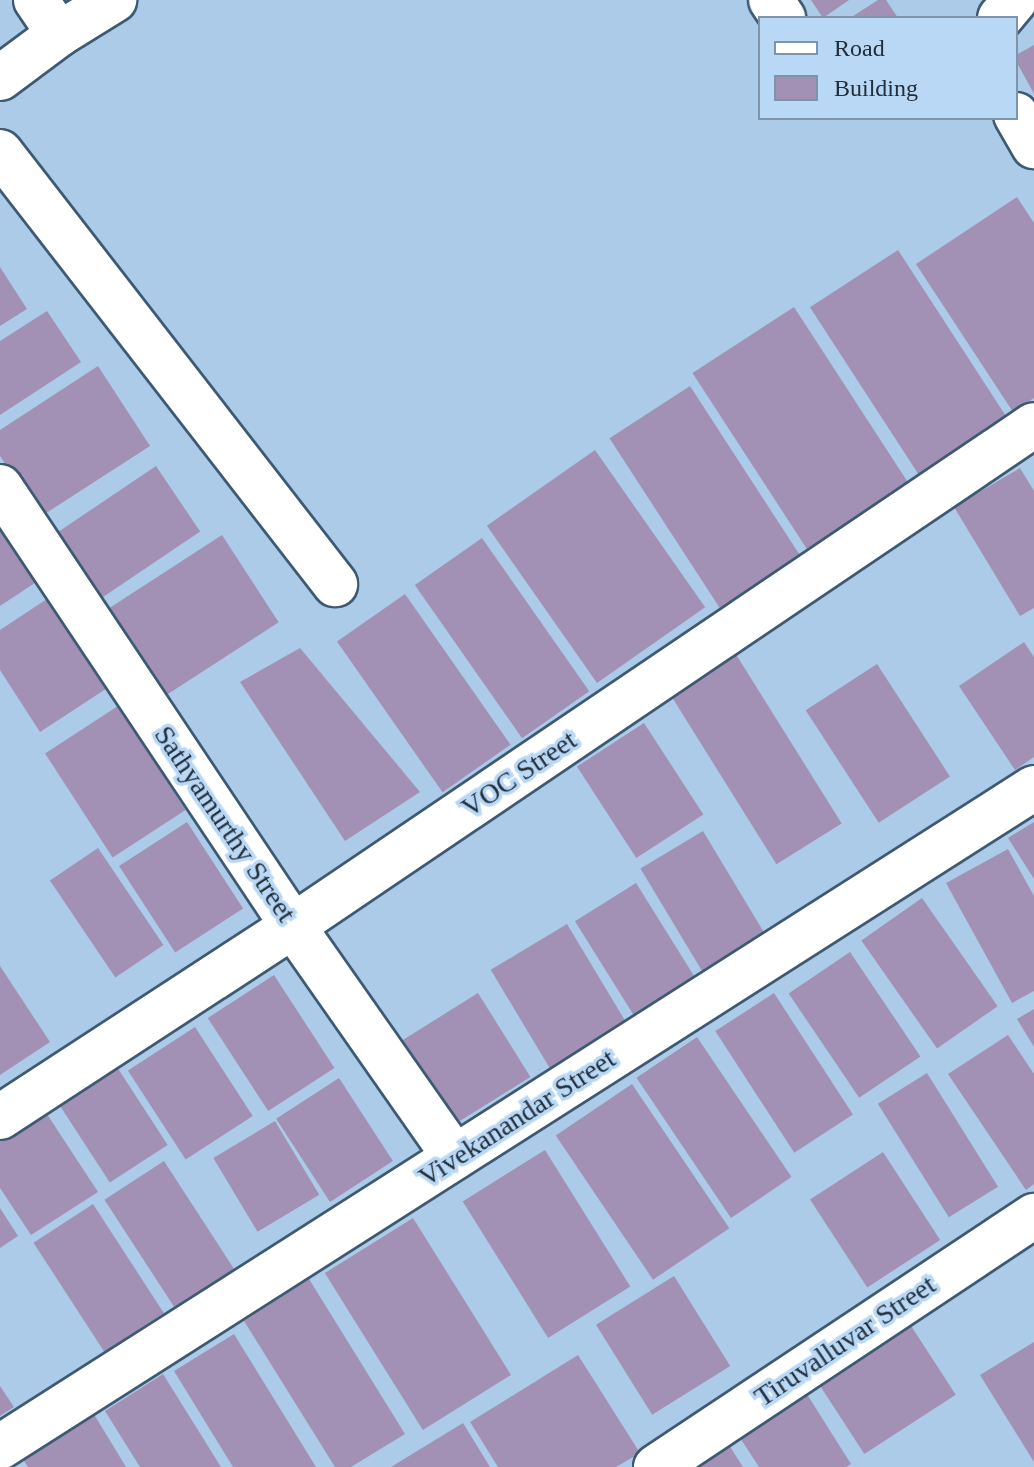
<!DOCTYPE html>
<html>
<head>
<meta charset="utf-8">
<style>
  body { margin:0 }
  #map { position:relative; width:1034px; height:1467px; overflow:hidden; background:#accbe9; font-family:Georgia,serif }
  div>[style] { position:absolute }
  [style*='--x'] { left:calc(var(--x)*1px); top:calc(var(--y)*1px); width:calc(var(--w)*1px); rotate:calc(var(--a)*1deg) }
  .building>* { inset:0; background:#a291b4; transform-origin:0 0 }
  .roads { filter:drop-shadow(2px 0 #3e5a73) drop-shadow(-2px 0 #3e5a73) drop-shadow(0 2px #3e5a73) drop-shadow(0 -2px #3e5a73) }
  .minor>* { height:44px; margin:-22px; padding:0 22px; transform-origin:22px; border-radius:22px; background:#fff }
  span { translate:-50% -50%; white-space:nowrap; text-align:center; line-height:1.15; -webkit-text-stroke:7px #b9d8f6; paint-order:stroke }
  .street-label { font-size:28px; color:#222e3a }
  .legend { position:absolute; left:758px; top:16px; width:260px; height:104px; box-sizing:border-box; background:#b9d8f6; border:2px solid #7d94ab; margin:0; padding:10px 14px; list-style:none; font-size:24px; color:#222e3a }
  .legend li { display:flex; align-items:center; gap:16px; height:40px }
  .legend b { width:40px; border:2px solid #7d94ab }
</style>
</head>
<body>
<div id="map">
  <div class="building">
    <div style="clip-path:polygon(811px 0,849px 0,823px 18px)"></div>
    <div style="clip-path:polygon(878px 0,886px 0,898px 18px,850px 18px)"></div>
    <div style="clip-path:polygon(1034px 45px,1034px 94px,1016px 61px,1016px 55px)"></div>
    <div style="clip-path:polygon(1017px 197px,1034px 223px,1034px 398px,1013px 412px,916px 264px)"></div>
    <div style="left:898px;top:250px;width:207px;height:105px;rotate:57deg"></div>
    <div style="clip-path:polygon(0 267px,27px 309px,0 326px)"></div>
    <div style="left:794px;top:307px;width:210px;height:121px;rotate:57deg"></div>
    <div style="clip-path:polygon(47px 311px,81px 362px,0 415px,0 341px)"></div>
    <div style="clip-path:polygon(98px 366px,150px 446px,40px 517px,0 456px,0 430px)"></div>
    <div style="left:690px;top:386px;width:218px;height:96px;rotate:57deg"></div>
    <div style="left:595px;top:450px;width:192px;height:132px;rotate:55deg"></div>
    <div style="left:156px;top:466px;width:79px;height:119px;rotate:56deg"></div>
    <div style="clip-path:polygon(1020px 468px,1034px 491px,1034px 608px,1020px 616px,954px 507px)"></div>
    <div style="clip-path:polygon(0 497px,50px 573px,0 606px)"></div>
    <div style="left:222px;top:535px;width:104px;height:148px;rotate:57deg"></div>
    <div style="left:482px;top:538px;width:187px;height:82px;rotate:55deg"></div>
    <div style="clip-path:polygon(59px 591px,118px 681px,40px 732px,0 670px,0 630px)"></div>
    <div style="left:405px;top:594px;width:184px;height:83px;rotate:55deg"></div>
    <div style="clip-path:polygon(1024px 642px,1034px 657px,1034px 757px,1015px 770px,959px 686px)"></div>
    <div style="clip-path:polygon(300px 648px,420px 792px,345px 841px,240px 682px)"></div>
    <div style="left:732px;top:648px;width:207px;height:77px;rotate:58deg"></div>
    <div style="left:877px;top:664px;width:134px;height:85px;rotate:57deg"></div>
    <div style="left:118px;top:706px;width:124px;height:87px;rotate:57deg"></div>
    <div style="left:644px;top:723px;width:109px;height:80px;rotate:57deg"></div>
    <div style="left:187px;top:822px;width:103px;height:81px;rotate:57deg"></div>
    <div style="clip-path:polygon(1034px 822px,1034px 879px,1008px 838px)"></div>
    <div style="left:703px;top:831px;width:119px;height:73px;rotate:59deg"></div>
    <div style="left:98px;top:848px;width:117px;height:58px;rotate:56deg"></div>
    <div style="clip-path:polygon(1008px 849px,1034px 896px,1034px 991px,1012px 1003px,946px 883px)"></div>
    <div style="left:636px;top:883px;width:122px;height:72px;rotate:58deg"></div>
    <div style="left:922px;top:898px;width:132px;height:74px;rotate:55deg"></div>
    <div style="left:567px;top:924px;width:116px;height:89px;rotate:59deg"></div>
    <div style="left:850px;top:952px;width:126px;height:74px;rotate:56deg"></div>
    <div style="clip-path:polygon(0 966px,50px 1042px,0 1075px)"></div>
    <div style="left:274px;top:975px;width:111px;height:79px;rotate:57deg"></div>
    <div style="left:478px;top:993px;width:99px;height:89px;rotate:58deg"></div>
    <div style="left:774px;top:993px;width:145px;height:70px;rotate:57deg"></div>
    <div style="clip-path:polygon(1034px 1009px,1034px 1047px,1017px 1019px)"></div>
    <div style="left:195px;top:1027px;width:106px;height:80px;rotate:57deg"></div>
    <div style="clip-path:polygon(1008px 1035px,1034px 1074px,1034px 1184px,1026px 1190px,948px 1074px)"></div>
    <div style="left:697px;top:1037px;width:169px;height:73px;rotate:56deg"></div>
    <div style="left:117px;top:1067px;width:93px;height:69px;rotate:57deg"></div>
    <div style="left:927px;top:1073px;width:134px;height:58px;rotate:58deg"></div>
    <div style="left:339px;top:1078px;width:99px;height:75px;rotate:57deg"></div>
    <div style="left:632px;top:1084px;width:174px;height:92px;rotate:56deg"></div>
    <div style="clip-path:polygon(43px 1108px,98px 1192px,31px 1235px,0 1188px,0 1136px)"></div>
    <div style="left:275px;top:1121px;width:86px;height:72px;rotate:59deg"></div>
    <div style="left:545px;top:1150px;width:161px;height:97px;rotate:58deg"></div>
    <div style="left:883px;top:1152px;width:105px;height:87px;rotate:57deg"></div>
    <div style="left:164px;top:1161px;width:129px;height:71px;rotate:57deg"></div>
    <div style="left:93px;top:1204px;width:130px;height:71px;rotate:57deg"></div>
    <div style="clip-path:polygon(0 1208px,18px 1236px,0 1248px)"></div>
    <div style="left:413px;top:1218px;width:185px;height:104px;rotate:58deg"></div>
    <div style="left:674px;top:1276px;width:106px;height:92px;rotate:58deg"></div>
    <div style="clip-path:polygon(309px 1279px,405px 1434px,351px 1467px,335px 1467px,244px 1321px)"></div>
    <div style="left:904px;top:1315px;width:95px;height:109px;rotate:57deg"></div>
    <div style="clip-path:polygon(234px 1334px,316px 1467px,233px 1467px,174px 1371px)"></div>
    <div style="clip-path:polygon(1034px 1342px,1034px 1462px,980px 1375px)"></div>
    <div style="clip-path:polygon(578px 1355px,640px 1453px,616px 1467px,498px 1467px,470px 1422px)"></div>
    <div style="clip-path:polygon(163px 1374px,221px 1467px,140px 1467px,105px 1411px)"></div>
    <div style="clip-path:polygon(798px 1380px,851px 1464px,846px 1467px,759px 1467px,731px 1424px)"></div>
    <div style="clip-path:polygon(0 1386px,14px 1407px,0 1416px)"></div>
    <div style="clip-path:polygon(92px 1411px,126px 1467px,28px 1467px,21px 1456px)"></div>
    <div style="clip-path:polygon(463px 1423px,490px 1467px,391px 1467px)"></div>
    <div style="clip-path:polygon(722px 1434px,743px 1467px,671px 1467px)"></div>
  </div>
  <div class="roads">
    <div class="minor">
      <div style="--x:36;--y:0;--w:41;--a:55.9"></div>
      <div style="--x:771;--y:0;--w:22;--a:56"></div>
      <div style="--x:1000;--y:18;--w:23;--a:-50"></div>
      <div style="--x:0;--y:78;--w:74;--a:-36.7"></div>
      <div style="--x:59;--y:34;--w:65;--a:-31.7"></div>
      <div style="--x:1016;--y:115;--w:36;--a:60"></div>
      <div style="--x:0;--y:152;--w:547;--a:52.21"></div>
      <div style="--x:0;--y:487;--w:528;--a:56.28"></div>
      <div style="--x:293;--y:926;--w:282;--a:55"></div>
      <div style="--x:0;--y:1117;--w:350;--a:-33.1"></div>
      <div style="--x:293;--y:926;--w:894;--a:-34.06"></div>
      <div style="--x:0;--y:1447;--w:1226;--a:-32.51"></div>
      <div style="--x:656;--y:1467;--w:454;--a:-33.6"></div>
    </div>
  </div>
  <div class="street-label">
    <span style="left:519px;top:774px;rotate:-34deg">VOC Street</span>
    <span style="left:225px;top:824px;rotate:56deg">Sathyamurthy Street</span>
    <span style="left:517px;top:1118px;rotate:-33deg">Vivekanandar Street</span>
    <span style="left:845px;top:1341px;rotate:-34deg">Tiruvalluvar Street</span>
  </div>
  <ul class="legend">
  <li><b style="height:10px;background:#fff"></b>Road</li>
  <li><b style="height:22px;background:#a291b4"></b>Building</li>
  </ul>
</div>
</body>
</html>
